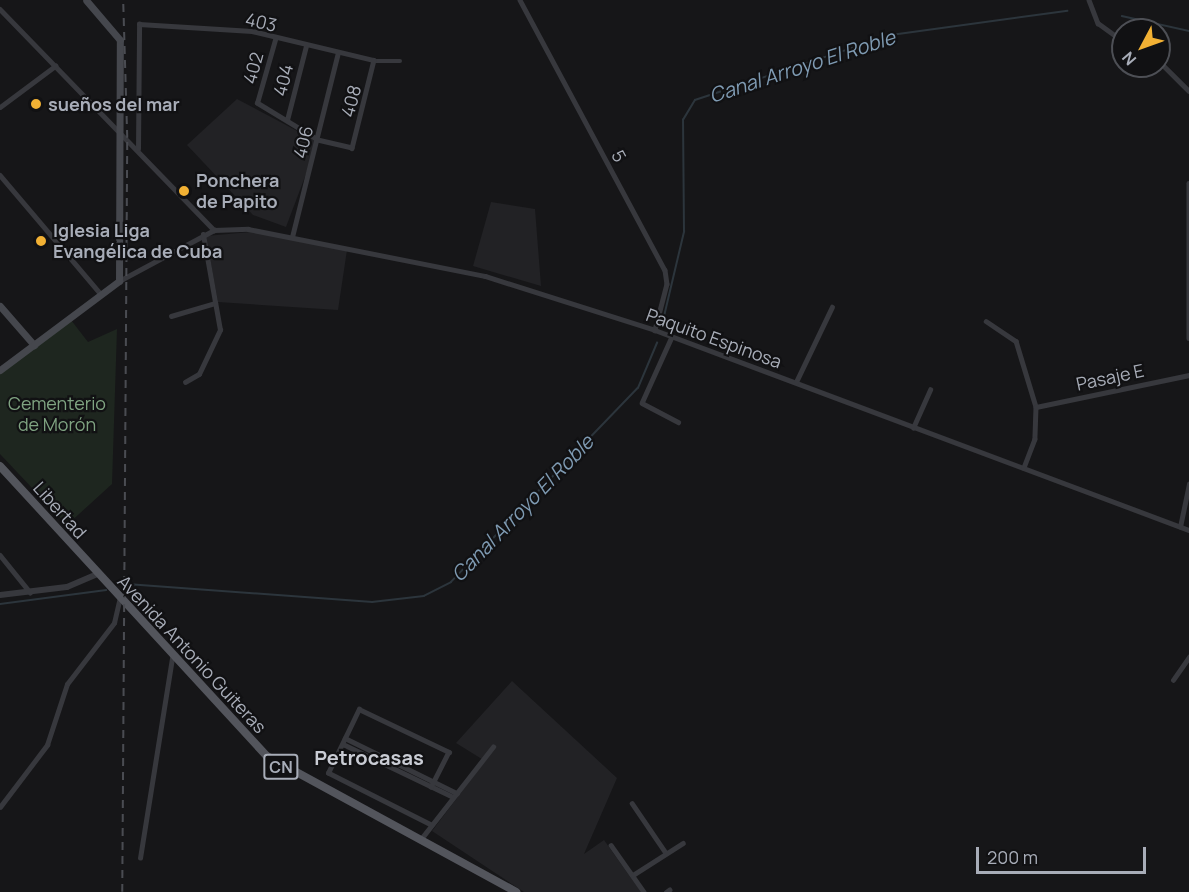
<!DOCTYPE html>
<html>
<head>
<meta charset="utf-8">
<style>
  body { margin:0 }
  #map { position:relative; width:1189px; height:892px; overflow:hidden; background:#161618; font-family:Manrope,sans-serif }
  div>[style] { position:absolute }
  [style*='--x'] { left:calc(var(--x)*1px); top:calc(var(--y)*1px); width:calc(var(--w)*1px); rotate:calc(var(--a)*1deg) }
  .built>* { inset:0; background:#222225 }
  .green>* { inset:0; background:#1e261f }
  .stream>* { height:1.5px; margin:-0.75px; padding:0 0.75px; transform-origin:0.75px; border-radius:0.75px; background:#2c353c }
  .minor>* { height:4.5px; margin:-2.25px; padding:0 2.25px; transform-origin:2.25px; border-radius:2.25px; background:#37383d }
  .tertiary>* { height:6px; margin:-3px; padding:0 3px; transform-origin:3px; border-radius:3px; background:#37383d }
  .secondary>* { height:7px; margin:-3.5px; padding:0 3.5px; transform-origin:3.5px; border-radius:3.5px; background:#45474d }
  .primary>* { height:8px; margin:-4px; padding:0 4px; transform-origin:4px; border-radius:4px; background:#53555c }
  .rail>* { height:1.5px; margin-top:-0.75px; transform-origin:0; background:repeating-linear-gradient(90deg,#4a4c52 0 8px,transparent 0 14px) }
  .dots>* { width:16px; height:16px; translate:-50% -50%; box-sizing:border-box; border:3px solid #111113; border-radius:50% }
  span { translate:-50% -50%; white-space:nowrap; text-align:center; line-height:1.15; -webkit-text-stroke:4.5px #111113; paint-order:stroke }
  .shield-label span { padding:2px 4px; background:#111113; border:2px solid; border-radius:4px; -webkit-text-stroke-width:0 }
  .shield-label { font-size:16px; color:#a8adb8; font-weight:700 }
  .street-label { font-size:18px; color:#a8adb8 }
  .poi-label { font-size:18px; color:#a8adb8; font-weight:700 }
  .left { translate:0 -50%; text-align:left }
  .park-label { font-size:18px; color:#7fa381 }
  .water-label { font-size:20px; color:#7f9bb3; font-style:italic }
  .neighbourhood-label { font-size:20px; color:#c9ccd4; font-weight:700 }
  .north { position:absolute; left:1111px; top:18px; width:60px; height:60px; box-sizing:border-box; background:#111113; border:2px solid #4d4f55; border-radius:50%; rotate:229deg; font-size:16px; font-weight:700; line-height:24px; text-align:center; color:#a8adb8 }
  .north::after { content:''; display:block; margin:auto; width:21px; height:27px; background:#f2b134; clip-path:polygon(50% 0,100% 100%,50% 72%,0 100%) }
  .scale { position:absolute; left:976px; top:847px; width:170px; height:27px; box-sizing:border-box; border:3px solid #a8adb8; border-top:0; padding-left:8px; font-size:18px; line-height:21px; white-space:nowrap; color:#a8adb8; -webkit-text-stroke:4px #111113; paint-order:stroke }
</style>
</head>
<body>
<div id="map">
  <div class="built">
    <div style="clip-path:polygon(237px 99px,318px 142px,286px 227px,253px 215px,187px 145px)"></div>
    <div style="clip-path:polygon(491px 202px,535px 209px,541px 286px,473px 266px)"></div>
    <div style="clip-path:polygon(261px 231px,347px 250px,338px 310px,218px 302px,206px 236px)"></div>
    <div style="clip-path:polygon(512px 681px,617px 778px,584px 854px,604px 840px,641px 892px,524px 892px,432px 831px,485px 761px,456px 743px)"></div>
  </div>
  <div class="green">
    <div style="clip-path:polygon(71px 320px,88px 342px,117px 329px,112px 484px,67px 525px,0 454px,0 374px)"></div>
  </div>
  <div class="stream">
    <div style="--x:1122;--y:16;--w:69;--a:12.6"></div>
    <div style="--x:662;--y:325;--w:96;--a:-76.7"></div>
    <div style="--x:684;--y:232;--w:112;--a:-90.5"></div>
    <div style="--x:683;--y:120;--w:23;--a:-59"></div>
    <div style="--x:695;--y:100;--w:206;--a:-18.3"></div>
    <div style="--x:891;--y:35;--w:178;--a:-7.8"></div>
    <div style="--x:127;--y:584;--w:246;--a:4.2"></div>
    <div style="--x:372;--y:602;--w:52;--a:-6.6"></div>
    <div style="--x:424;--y:596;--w:30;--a:-27"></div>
    <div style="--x:451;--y:582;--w:269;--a:-46.1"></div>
    <div style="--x:638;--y:388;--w:49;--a:-67.1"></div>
    <div style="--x:0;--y:604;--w:107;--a:-7.5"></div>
  </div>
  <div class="minor">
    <div style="--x:520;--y:0;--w:306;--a:61.8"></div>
    <div style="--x:665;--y:270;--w:14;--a:82"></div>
    <div style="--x:667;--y:284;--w:48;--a:104.6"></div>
    <div style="--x:1089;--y:0;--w:25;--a:69"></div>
    <div style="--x:1098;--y:23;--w:31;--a:36"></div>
    <div style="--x:0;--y:9;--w:308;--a:45.9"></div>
    <div style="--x:375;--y:61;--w:25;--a:0"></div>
    <div style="--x:1159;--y:61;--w:42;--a:45"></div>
    <div style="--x:0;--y:107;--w:69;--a:-36.7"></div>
    <div style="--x:287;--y:120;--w:76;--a:-75.6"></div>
    <div style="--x:138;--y:149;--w:125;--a:-89.5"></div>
    <div style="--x:139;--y:24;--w:113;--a:3.5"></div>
    <div style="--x:252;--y:31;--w:125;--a:13.4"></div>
    <div style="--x:374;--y:60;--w:91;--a:104"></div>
    <div style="--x:352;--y:148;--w:35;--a:-167"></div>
    <div style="--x:318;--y:140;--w:71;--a:-148.8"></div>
    <div style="--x:257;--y:103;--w:66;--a:-74.1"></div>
    <div style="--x:0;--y:175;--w:156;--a:49.7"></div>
    <div style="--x:1189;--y:183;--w:155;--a:90"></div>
    <div style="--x:292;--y:237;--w:190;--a:-76"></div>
    <div style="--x:119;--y:281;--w:108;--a:-28.2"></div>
    <div style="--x:214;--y:230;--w:34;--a:-2"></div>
    <div style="--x:248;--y:229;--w:242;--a:11.2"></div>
    <div style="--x:485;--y:276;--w:178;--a:17.6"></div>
    <div style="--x:655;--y:330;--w:570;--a:20.53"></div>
    <div style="--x:171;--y:316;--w:46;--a:-16.5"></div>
    <div style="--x:986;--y:321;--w:36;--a:34"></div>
    <div style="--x:1016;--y:341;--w:69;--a:73.1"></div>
    <div style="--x:1036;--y:407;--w:32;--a:92"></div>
    <div style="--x:1035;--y:439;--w:31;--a:111"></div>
    <div style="--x:672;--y:337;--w:72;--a:114.4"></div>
    <div style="--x:642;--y:403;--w:41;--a:27.8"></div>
    <div style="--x:185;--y:382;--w:16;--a:-30"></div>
    <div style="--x:199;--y:374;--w:49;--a:-64.5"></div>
    <div style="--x:220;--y:330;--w:97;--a:-100.1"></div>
    <div style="--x:796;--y:382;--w:83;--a:-64.4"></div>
    <div style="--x:1036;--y:407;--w:156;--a:-11.8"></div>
    <div style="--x:913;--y:428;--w:42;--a:-65.9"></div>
    <div style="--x:1180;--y:527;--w:44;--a:-78.2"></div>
    <div style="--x:0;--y:555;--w:48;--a:51"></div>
    <div style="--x:1173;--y:680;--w:28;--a:-55"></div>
    <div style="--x:345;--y:738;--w:125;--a:26.2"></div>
    <div style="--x:343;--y:744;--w:122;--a:25.7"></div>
    <div style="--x:632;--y:803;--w:60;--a:55.8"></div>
    <div style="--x:0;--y:807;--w:78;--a:-52.8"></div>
    <div style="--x:47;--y:745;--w:64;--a:-71.8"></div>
    <div style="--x:67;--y:684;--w:77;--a:-52.4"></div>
    <div style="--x:114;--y:623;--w:26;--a:-77"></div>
    <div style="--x:431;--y:825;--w:115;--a:-153.2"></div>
    <div style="--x:328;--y:773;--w:71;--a:-64.2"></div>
    <div style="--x:359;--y:709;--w:100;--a:25.5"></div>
    <div style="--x:449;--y:752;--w:39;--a:117"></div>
    <div style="--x:421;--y:839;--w:117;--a:-52"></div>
    <div style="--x:611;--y:845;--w:57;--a:54.9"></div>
    <div style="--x:140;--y:858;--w:203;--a:-80.9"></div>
    <div style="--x:633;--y:875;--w:59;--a:-32.6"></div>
    <div style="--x:666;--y:892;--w:4;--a:-34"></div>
  </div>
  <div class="tertiary">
    <div style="--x:0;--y:595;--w:67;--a:-6.8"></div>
    <div style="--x:67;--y:587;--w:33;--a:-23"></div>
  </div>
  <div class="secondary">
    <div style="--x:0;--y:306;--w:52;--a:48.9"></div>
    <div style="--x:0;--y:370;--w:149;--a:-36.8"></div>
    <div style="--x:119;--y:281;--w:241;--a:-89.8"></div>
    <div style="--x:120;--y:40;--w:52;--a:-130.4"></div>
  </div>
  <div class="primary">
    <div style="--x:0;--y:466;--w:394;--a:47.4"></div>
    <div style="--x:267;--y:756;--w:284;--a:28.6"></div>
  </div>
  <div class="rail">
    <div style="--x:122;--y:892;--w:754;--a:-89.62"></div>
    <div style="--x:127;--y:138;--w:138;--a:-91.7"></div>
  </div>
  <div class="dots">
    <div style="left:36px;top:104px;background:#f2b134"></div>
    <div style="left:184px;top:191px;background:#f2b134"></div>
    <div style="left:41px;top:241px;background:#f2b134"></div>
  </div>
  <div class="shield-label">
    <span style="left:281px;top:767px">CN</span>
  </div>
  <div class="street-label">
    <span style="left:261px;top:22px;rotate:13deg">403</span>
    <span style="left:253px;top:68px;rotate:-75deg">402</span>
    <span style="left:283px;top:80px;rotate:-76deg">404</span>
    <span style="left:351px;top:101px;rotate:-75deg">408</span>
    <span style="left:303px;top:142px;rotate:-76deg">406</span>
    <span style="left:619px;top:156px;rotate:62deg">5</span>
    <span style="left:714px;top:338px;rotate:20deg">Paquito Espinosa</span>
    <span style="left:1110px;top:377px;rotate:-12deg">Pasaje E</span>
    <span style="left:60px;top:510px;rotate:48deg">Libertad</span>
    <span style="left:192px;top:654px;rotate:47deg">Avenida Antonio Guiteras</span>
  </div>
  <div class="poi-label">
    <span class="left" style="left:48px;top:104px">sueños del mar</span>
    <span class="left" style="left:196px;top:191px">Ponchera<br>de Papito</span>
    <span class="left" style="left:53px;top:241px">Iglesia Liga<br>Evangélica de Cuba</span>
  </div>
  <div class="park-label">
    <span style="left:57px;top:414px">Cementerio<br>de Morón</span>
  </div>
  <div class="water-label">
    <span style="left:802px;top:66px;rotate:-18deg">Canal Arroyo El Roble</span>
    <span style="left:522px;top:508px;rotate:-46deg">Canal Arroyo El Roble</span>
  </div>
  <div class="neighbourhood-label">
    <span style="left:369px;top:757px">Petrocasas</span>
  </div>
  <div class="north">N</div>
  <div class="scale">200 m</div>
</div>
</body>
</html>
